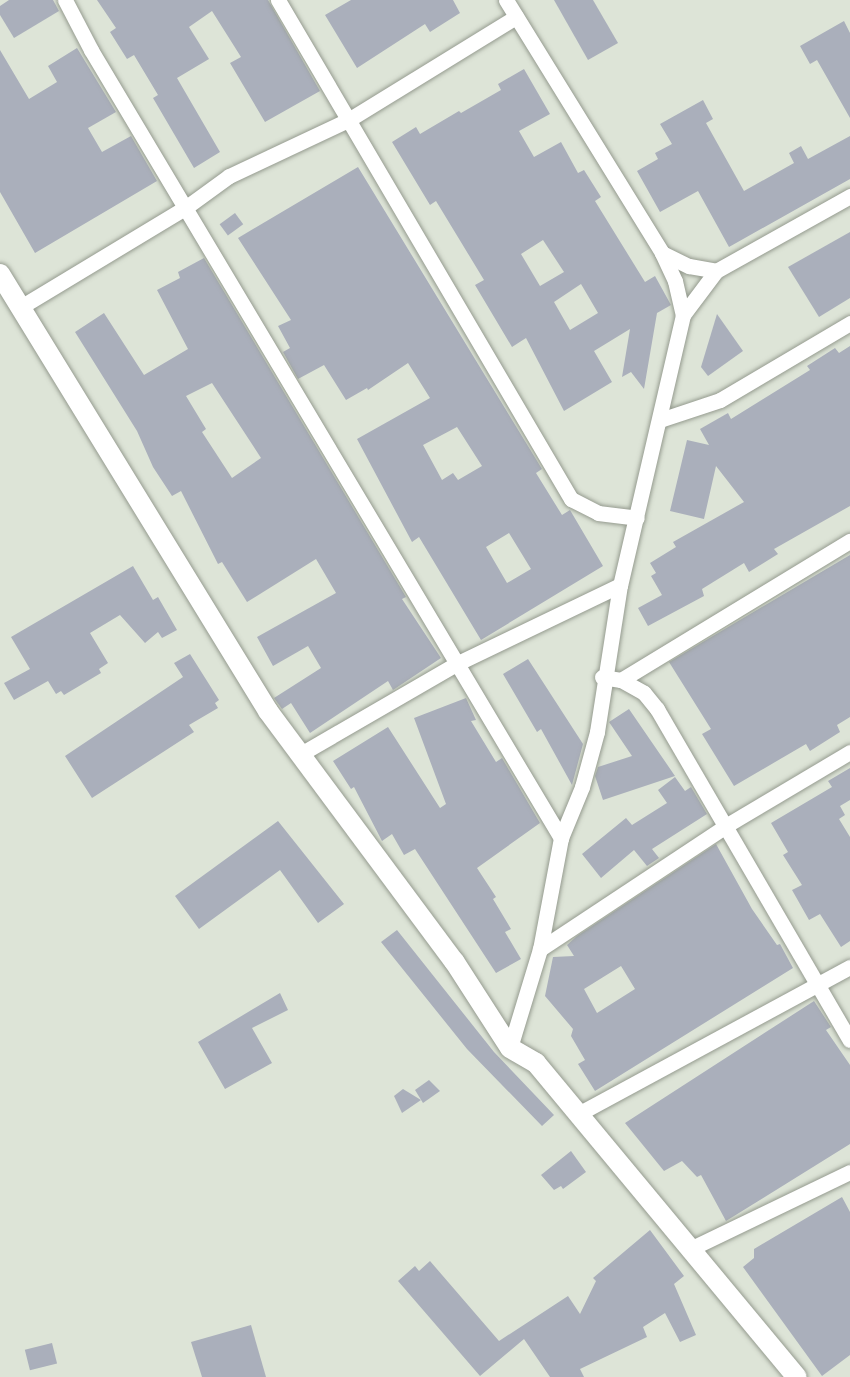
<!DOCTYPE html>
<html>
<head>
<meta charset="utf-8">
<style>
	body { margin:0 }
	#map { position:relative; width:850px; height:1377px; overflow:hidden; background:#dde4d7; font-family:Rubik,sans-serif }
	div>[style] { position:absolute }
	.building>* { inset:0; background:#aaafbb; transform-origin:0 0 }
	.roads { filter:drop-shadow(0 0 2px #959b8f) drop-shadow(0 0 2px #959b8f) }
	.minor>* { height:15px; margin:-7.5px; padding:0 7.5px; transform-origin:7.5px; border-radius:7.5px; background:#fff }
	.tertiary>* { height:20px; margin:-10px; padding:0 10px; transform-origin:10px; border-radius:10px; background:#fff }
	span { translate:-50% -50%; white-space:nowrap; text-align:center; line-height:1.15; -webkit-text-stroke:5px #ebf1e5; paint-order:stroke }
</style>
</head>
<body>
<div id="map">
	<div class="building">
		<div style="clip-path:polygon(9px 0,53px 0,59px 11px,14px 38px,0 15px,0 6px)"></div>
		<div style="clip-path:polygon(97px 0,268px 0,320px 91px,265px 122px,230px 63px,241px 57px,212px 11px,189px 27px,209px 59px,177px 78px,220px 152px,194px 168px,153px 98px,158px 95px,134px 55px,127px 59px,110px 32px,116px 28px)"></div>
		<div style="clip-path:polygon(351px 0,453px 0,460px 13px,430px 32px,425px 24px,357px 68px,325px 15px)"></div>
		<div style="clip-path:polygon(554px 0,593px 0,618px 43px,588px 60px)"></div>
		<div style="clip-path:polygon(844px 21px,850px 33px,850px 118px,817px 60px,810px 64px,800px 46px)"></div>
		<div style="clip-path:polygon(77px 48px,116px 112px,88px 128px,102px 152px,131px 136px,157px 181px,35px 253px,0 192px,0 50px,29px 99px,57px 82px,48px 66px)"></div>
		<div style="clip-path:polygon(evenodd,524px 69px,550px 114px,519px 131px,534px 157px,561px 142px,578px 173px,584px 170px,601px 197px,595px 201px,645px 282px,655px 276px,671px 305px,657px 313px,644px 389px,631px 372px,622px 377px,630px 329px,594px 351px,612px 382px,564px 411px,526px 338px,512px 347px,475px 285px,484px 280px,436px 201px,430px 205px,392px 142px,416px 127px,420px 134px,459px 111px,461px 113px,501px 90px,498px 84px,524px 69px,543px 240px,564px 272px,540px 286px,521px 254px,543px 240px,524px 69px,581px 284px,598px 313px,570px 330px,554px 302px,581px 284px)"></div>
		<div style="clip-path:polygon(703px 100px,713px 119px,706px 123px,744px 191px,794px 163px,789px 153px,801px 146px,808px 159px,850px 136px,850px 179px,729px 247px,698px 191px,660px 212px,637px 171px,658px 159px,655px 153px,672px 144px,660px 124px)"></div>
		<div style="clip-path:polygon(evenodd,358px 167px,542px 469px,536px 473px,562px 515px,570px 510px,603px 566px,481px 640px,419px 537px,412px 542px,357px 439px,430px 398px,408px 363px,368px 390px,367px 388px,346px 400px,324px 365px,298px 379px,283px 352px,290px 348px,278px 326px,291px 320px,238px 238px,358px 167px,457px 427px,482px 466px,458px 480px,453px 473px,442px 480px,423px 445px,457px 427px,358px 167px,509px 533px,531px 569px,507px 583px,486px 547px,509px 533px)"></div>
		<div style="left:235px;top:213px;width:14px;height:19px;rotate:54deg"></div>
		<div style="clip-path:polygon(850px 232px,850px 298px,819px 317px,788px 267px)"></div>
		<div style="clip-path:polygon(evenodd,204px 258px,406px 597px,402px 599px,441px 658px,393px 690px,388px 681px,310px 733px,291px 703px,282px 709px,274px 698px,321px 668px,308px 646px,273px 666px,257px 637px,336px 593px,316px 559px,247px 602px,222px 562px,218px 564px,181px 491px,172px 496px,153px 467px,137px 431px,75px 332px,104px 313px,144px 375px,188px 349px,157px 290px,180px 278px,178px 272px,204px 258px,212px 383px,261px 458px,232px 478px,202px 432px,206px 429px,186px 396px,212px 383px)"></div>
		<div style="clip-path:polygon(717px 314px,743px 351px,708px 376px,701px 367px)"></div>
		<div style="clip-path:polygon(850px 346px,850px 506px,774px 549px,778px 554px,749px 572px,744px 563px,702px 589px,704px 596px,648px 626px,638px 608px,662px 595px,651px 576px,656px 573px,650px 563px,676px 547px,673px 542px,744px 502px,716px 466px,704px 519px,670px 511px,687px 440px,709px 445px,700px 429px,728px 413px,731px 419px,810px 370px,807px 366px,835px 348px,839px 353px)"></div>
		<div style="clip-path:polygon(850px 555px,850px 717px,837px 725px,840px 732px,810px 751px,806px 744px,734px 786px,702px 734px,711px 729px,669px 662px)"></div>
		<div style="clip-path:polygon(133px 566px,153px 600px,158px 597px,177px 630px,162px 638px,158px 632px,145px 643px,120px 615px,90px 633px,108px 663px,99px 669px,101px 673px,64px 695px,61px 691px,56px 694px,48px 681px,14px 700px,4px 683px,30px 669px,11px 637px)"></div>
		<div style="clip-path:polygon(190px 654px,219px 700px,215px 703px,218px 708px,189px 725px,194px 732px,92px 798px,65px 756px,183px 677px,174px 663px)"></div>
		<div style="clip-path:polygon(528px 659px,583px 744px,572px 785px,541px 729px,537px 732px,503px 674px)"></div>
		<div style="clip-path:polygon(466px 698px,476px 720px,471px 721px,496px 762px,502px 758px,540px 823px,477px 868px,496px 897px,493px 899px,511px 929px,505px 932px,521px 959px,496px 973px,415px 849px,404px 855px,392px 834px,382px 841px,354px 787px,351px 789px,333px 761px,388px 727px,440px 808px,446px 804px,414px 718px)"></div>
		<div style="clip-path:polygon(629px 709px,675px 776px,603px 800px,595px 776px,598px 767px,632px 756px,609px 722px)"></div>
		<div style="clip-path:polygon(850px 768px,850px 800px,840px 806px,845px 815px,839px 819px,850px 837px,850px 941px,841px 947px,820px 914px,809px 920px,792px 890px,802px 885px,783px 855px,788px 852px,771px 823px,832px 787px,828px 781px)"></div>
		<div style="clip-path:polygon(675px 777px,685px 791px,691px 787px,707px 814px,652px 849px,659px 858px,647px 866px,634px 850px,601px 878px,582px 854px,626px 818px,632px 825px,667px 803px,658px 790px)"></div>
		<div style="clip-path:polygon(278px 821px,344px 904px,318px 923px,280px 870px,199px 929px,175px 896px)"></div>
		<div style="clip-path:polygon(evenodd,716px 844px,752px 909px,777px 945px,780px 944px,793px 968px,595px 1091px,578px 1064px,585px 1060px,571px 1036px,573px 1029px,545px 996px,553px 957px,574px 956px,567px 945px,577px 936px,716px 844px,621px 966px,635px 989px,597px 1013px,584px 989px,621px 966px)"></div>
		<div style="clip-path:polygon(397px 930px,494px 1052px,554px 1115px,542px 1126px,467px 1049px,381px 942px)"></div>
		<div style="clip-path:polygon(280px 993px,288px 1010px,252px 1028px,272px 1063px,225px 1089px,198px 1042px)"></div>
		<div style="clip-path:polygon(814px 1001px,831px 1027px,826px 1030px,850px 1065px,850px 1144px,726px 1221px,701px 1175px,697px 1177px,682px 1161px,664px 1171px,625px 1123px)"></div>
		<div style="clip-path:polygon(429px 1080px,440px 1091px,423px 1103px,415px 1090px)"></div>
		<div style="clip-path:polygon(403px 1089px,421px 1100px,402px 1113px,394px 1096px)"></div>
		<div style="clip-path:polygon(571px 1151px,586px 1172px,563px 1189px,561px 1186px,554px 1190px,541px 1175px)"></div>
		<div style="clip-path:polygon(842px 1197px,850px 1212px,850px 1355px,822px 1376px,743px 1267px,754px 1258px,754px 1249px)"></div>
		<div style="clip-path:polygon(650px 1230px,684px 1276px,674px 1284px,696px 1335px,680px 1342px,665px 1313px,643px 1327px,647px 1337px,580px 1369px,584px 1377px,550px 1377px,524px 1339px,480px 1376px,398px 1281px,415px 1266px,419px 1271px,430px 1261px,499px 1341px,568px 1296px,580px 1314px,596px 1281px,593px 1278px)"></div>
		<div style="clip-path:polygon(251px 1325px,266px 1377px,202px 1377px,191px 1342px)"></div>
		<div style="left:52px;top:1343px;width:21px;height:28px;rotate:76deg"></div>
	</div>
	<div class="roads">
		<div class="minor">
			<div style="left:65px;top:0;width:56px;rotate:62.5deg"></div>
			<div style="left:91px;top:50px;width:918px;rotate:59.19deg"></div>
			<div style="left:278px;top:0;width:579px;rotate:59.58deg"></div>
			<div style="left:571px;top:499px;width:30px;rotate:27deg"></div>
			<div style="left:598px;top:513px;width:39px;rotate:7deg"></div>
			<div style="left:506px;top:0;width:297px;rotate:58.3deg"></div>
			<div style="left:662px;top:253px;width:31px;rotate:65deg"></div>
			<div style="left:675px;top:281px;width:35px;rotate:77deg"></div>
			<div style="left:683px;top:315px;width:277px;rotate:103.1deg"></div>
			<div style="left:620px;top:585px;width:149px;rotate:98.9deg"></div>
			<div style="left:597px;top:732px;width:57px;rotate:105.3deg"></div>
			<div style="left:582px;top:787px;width:55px;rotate:112.4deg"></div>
			<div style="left:561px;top:838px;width:113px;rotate:100.7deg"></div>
			<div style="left:540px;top:949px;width:103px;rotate:106.9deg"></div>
			<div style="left:662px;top:253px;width:30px;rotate:26deg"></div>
			<div style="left:689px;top:266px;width:27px;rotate:10deg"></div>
			<div style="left:19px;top:308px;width:194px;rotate:-31.1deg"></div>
			<div style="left:185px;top:208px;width:54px;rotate:-36deg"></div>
			<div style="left:229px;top:176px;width:134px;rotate:-25.2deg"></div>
			<div style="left:350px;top:119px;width:195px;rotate:-31.6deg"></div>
			<div style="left:683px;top:315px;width:55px;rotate:-53.1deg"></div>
			<div style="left:716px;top:271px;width:154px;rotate:-29.2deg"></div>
			<div style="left:660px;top:420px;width:63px;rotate:-18.4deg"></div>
			<div style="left:720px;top:400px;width:151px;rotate:-30.6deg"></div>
			<div style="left:602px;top:677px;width:19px;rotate:9deg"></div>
			<div style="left:621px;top:680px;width:26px;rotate:29deg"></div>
			<div style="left:644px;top:693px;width:21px;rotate:51deg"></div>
			<div style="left:657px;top:709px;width:383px;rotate:59.8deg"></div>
			<div style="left:621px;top:680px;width:268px;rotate:-31.3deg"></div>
			<div style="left:299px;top:755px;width:184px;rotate:-30.1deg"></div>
			<div style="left:458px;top:663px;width:180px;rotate:-25.7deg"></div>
			<div style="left:540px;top:949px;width:224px;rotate:-33.5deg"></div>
			<div style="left:727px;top:825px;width:143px;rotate:-30.7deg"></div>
			<div style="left:578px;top:1114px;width:309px;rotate:-28.4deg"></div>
			<div style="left:692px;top:1248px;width:175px;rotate:-25.7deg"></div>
		</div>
		<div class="tertiary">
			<div style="left:0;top:274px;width:513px;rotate:58.48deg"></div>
			<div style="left:268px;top:711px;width:312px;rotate:53.4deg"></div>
			<div style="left:454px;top:961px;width:103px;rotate:57.2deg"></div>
			<div style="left:510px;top:1048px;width:30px;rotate:30deg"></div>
			<div style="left:536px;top:1063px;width:408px;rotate:50.3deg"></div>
		</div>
	</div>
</div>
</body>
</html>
